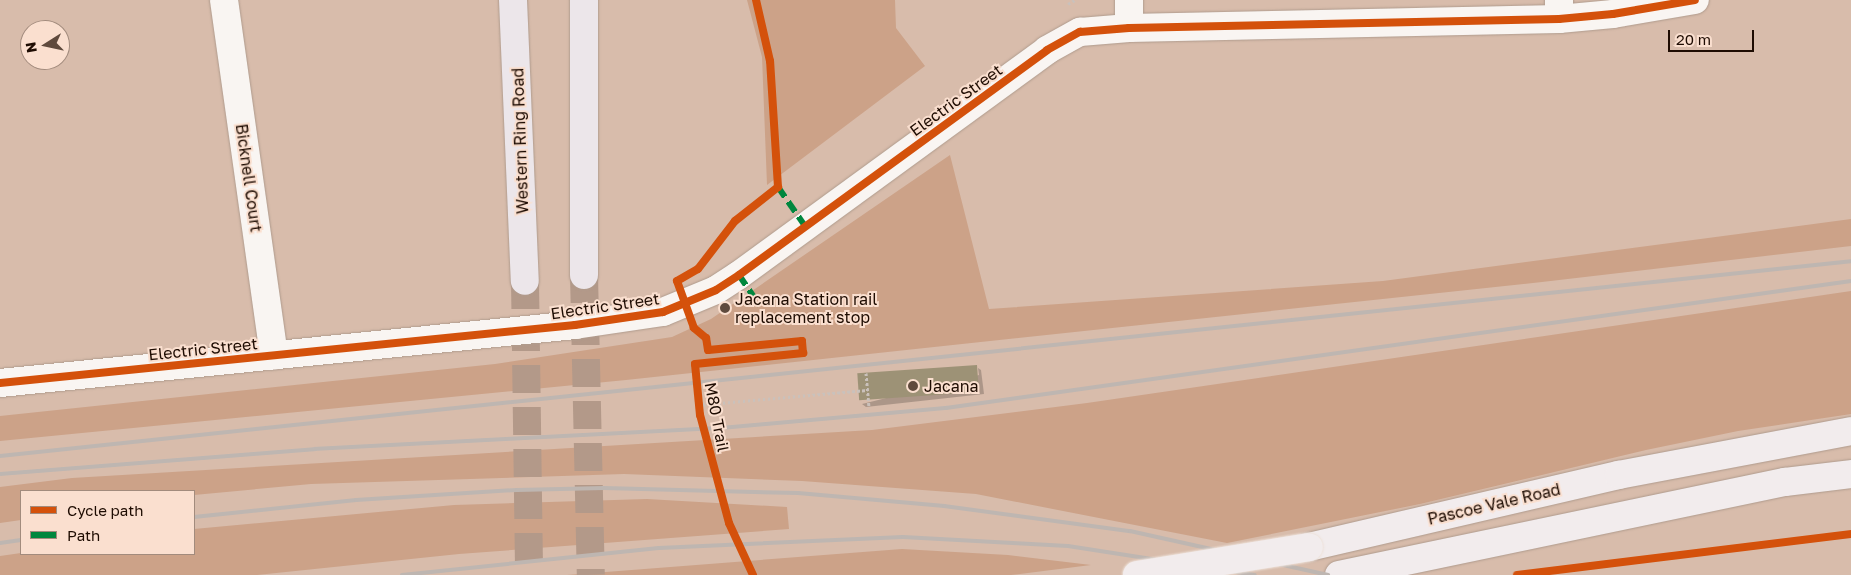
<!DOCTYPE html>
<html>
<head>
<meta charset="utf-8">
<style>
	body { margin:0 }
	#map { position:relative; width:1851px; height:575px; overflow:hidden; background:#d8bcab; font-family:"Golos Text",sans-serif }
	div>[style] { position:absolute }
	.green>* { inset:0; background:#cca288 }
	.shadow>* { inset:0; background:#0003 }
	.building>* { inset:0; background:#9d9276; transform-origin:0 0 }
	.motorway-tunnel>* { height:28px; margin-top:-14px; transform-origin:0; background:repeating-linear-gradient(90deg,#b39989 0 28px,transparent 0 42px) }
	.path>* { height:3px; margin-top:-1.5px; transform-origin:0; background:repeating-linear-gradient(90deg,#cac1bb 0 2.5px,transparent 0 5px) }
	.roads { filter:drop-shadow(0 0 1px #af9b8d) drop-shadow(0 0 1px #af9b8d) }
	.minor>* { height:28px; margin:-14px; padding:0 14px; transform-origin:14px; border-radius:14px; background:#f9f5f2 }
	.tertiary>* { height:28px; margin:-14px; padding:0 14px; transform-origin:14px; border-radius:14px; background:#f9f5f2 }
	.primary>* { height:28px; margin:-14px; padding:0 14px; transform-origin:14px; border-radius:14px; background:#f2eced }
	.motorway>* { height:28px; margin:-14px; padding:0 14px; transform-origin:14px; border-radius:14px; background:#ece6ea }
	.rail>* { height:4px; margin:-2px; padding:0 2px; transform-origin:2px; border-radius:2px; background:#beb6b1 }
	.bridges { filter:drop-shadow(0 0 1px #ede1d9) drop-shadow(0 0 1px #ede1d9) }
	.primary-bridge>* { height:28px; margin:-14px; padding:0 14px; transform-origin:14px; border-radius:14px; background:#f2eced }
	.quiet>* { height:6px; margin-top:-3px; transform-origin:0; background:repeating-linear-gradient(90deg,#00873e 0 12px,transparent 0 18px) }
	.cycleway>* { height:8px; margin:-4px; padding:0 4px; transform-origin:4px; border-radius:4px; background:#d4510b }
	.dots>* { width:14px; height:14px; translate:-50% -50%; box-sizing:border-box; border:2px solid #fadfcf; border-radius:50% }
	span { translate:-50% -50%; white-space:nowrap; text-align:center; line-height:1.15; -webkit-text-stroke:4px #fadfcf; paint-order:stroke }
	.street-label { font-size:16px; color:#1e0c02 }
	.poi-label { font-size:16px; color:#1e0c02 }
	.left { translate:0 -50%; text-align:left }
	.legend { position:absolute; left:20px; top:490px; width:175px; height:65px; box-sizing:border-box; background:#fadfcf; border:1px solid #a28b7d; margin:0; padding:6px 9px; list-style:none; font-size:15px; color:#1e0c02 }
	.legend li { display:flex; align-items:center; gap:10px; height:25px }
	.legend b { width:25px; border:1px solid #a28b7d }
	.north { position:absolute; left:20px; top:20px; width:50px; height:50px; box-sizing:border-box; background:#fadfcf; border:1px solid #a28b7d; border-radius:50%; rotate:260deg; font-size:14px; font-weight:700; line-height:20px; text-align:center; color:#1e0c02 }
	.north::after { content:''; display:block; margin:auto; width:18px; height:22px; background:#5f4a3d; clip-path:polygon(50% 0,100% 100%,50% 72%,0 100%) }
	.scale { position:absolute; left:1668px; top:30px; width:86px; height:22px; box-sizing:border-box; border:2px solid #1e0c02; border-top:0; padding-left:6px; font-size:15px; line-height:18px; white-space:nowrap; color:#1e0c02; -webkit-text-stroke:4px #fadfcf; paint-order:stroke }
</style>
</head>
<body>
<div id="map">
	<div class="green">
		<div style="clip-path:polygon(747px 0,895px 0,896px 28px,925px 66px,767px 185px,762px 57px)"></div>
		<div style="clip-path:polygon(950px 155px,989px 309px,1383px 281px,1851px 219px,1851px 246px,1542px 282px,626px 380px,0 441px,0 416px,495px 364px,672px 337px,711px 319px)"></div>
		<div style="clip-path:polygon(1851px 291px,1851px 414px,1738px 431px,1646px 450px,1420px 504px,1227px 543px,976px 494px,802px 481px,624px 474px,311px 484px,194px 495px,194px 491px,21px 491px,21px 520px,0 523px,0 487px,72px 478px,872px 430px,1087px 403px)"></div>
		<div style="clip-path:polygon(647px 499px,787px 507px,789px 529px,459px 554px,257px 575px,0 575px,0 556px,21px 553px,194px 554px,194px 529px,454px 505px)"></div>
		<div style="clip-path:polygon(902px 549px,1008px 555px,1091px 565px,1011px 575px,567px 575px)"></div>
	</div>
	<div class="shadow">
		<div style="clip-path:polygon(978px 368px,981px 370px,984px 394px,866px 407px,862px 404px,979px 375px)"></div>
	</div>
	<div class="building">
		<div style="left:977px;top:365px;width:27px;height:120px;rotate:86deg"></div>
	</div>
	<div class="motorway-tunnel">
		<div style="left:584px;top:275px;width:300px;rotate:88.7deg"></div>
		<div style="left:525px;top:281px;width:294px;rotate:89.2deg"></div>
	</div>
	<div class="path">
		<div style="left:1068px;top:4px;width:8px;rotate:-30deg"></div>
		<div style="left:866px;top:373px;width:35px;rotate:85deg"></div>
		<div style="left:698px;top:405px;width:170px;rotate:-5.1deg"></div>
	</div>
	<div class="roads">
		<div class="minor">
			<div style="left:224px;top:0;width:359px;rotate:82deg"></div>
			<div style="left:1559px;top:0;width:19px;rotate:90deg"></div>
		</div>
		<div class="tertiary">
			<div style="left:1129px;top:0;width:28px;rotate:90deg"></div>
			<div style="left:0;top:383px;width:578px;rotate:-5.76deg"></div>
			<div style="left:575px;top:325px;width:89px;rotate:-8.4deg"></div>
			<div style="left:663px;top:312px;width:57px;rotate:-22.5deg"></div>
			<div style="left:716px;top:290px;width:27px;rotate:-33deg"></div>
			<div style="left:739px;top:275px;width:381px;rotate:-36.1deg"></div>
			<div style="left:1047px;top:50px;width:38px;rotate:-29deg"></div>
			<div style="left:1080px;top:32px;width:49px;rotate:-4.7deg"></div>
			<div style="left:1129px;top:28px;width:430px;rotate:-1.2deg"></div>
			<div style="left:1559px;top:19px;width:54px;rotate:-5.3deg"></div>
			<div style="left:1613px;top:14px;width:83px;rotate:-9.7deg"></div>
		</div>
		<div class="primary">
			<div style="left:1309px;top:547px;width:318px;rotate:-13.1deg"></div>
			<div style="left:1619px;top:475px;width:236px;rotate:-10.7deg"></div>
			<div style="left:1339px;top:575px;width:456px;rotate:-11.8deg"></div>
			<div style="left:1785px;top:482px;width:66px;rotate:-6.9deg"></div>
		</div>
		<div class="motorway">
			<div style="left:513px;top:0;width:281px;rotate:87.6deg"></div>
			<div style="left:584px;top:0;width:275px;rotate:90deg"></div>
		</div>
	</div>
	<div class="rail">
		<div style="left:0;top:456px;width:1861px;rotate:-6.01deg"></div>
		<div style="left:0;top:474px;width:316px;rotate:-4.5deg"></div>
		<div style="left:315px;top:449px;width:406px;rotate:-3deg"></div>
		<div style="left:720px;top:428px;width:227px;rotate:-5.1deg"></div>
		<div style="left:946px;top:408px;width:914px;rotate:-7.99deg"></div>
		<div style="left:194px;top:517px;width:163px;rotate:-6deg"></div>
		<div style="left:356px;top:500px;width:161px;rotate:-3.6deg"></div>
		<div style="left:517px;top:490px;width:87px;rotate:-1.3deg"></div>
		<div style="left:604px;top:488px;width:194px;rotate:1.5deg"></div>
		<div style="left:798px;top:493px;width:147px;rotate:5.1deg"></div>
		<div style="left:944px;top:506px;width:188px;rotate:7.7deg"></div>
		<div style="left:1130px;top:531px;width:203px;rotate:12.5deg"></div>
		<div style="left:0;top:543px;width:21px;rotate:-8deg"></div>
		<div style="left:402px;top:575px;width:258px;rotate:-6deg"></div>
		<div style="left:659px;top:548px;width:244px;rotate:-2.6deg"></div>
		<div style="left:903px;top:537px;width:165px;rotate:3.1deg"></div>
		<div style="left:1068px;top:546px;width:189px;rotate:8.8deg"></div>
	</div>
	<div class="bridges">
		<div class="primary-bridge">
			<div style="left:1137px;top:575px;width:174px;rotate:-9.2deg"></div>
		</div>
	</div>
	<div class="quiet">
		<div style="left:778px;top:187px;width:47px;rotate:55.3deg"></div>
		<div style="left:739px;top:275px;width:37px;rotate:56deg"></div>
	</div>
	<div class="cycleway">
		<div style="left:0;top:383px;width:578px;rotate:-5.76deg"></div>
		<div style="left:575px;top:325px;width:89px;rotate:-8.4deg"></div>
		<div style="left:663px;top:312px;width:57px;rotate:-22.5deg"></div>
		<div style="left:716px;top:290px;width:27px;rotate:-33deg"></div>
		<div style="left:739px;top:275px;width:381px;rotate:-36.1deg"></div>
		<div style="left:1047px;top:50px;width:38px;rotate:-29deg"></div>
		<div style="left:1080px;top:32px;width:49px;rotate:-4.7deg"></div>
		<div style="left:1129px;top:28px;width:430px;rotate:-1.2deg"></div>
		<div style="left:1559px;top:19px;width:54px;rotate:-5.3deg"></div>
		<div style="left:1613px;top:14px;width:83px;rotate:-9.7deg"></div>
		<div style="left:753px;top:575px;width:57px;rotate:-114.8deg"></div>
		<div style="left:729px;top:523px;width:112px;rotate:-105deg"></div>
		<div style="left:700px;top:415px;width:51px;rotate:-95.6deg"></div>
		<div style="left:695px;top:364px;width:109px;rotate:-5.8deg"></div>
		<div style="left:803px;top:353px;width:12px;rotate:-95deg"></div>
		<div style="left:802px;top:341px;width:94px;rotate:174.5deg"></div>
		<div style="left:708px;top:350px;width:12px;rotate:-99deg"></div>
		<div style="left:706px;top:338px;width:16px;rotate:-140deg"></div>
		<div style="left:694px;top:328px;width:50px;rotate:-109.9deg"></div>
		<div style="left:677px;top:281px;width:24px;rotate:-30deg"></div>
		<div style="left:698px;top:269px;width:61px;rotate:-52.4deg"></div>
		<div style="left:735px;top:221px;width:55px;rotate:-38.3deg"></div>
		<div style="left:778px;top:187px;width:126px;rotate:-93.6deg"></div>
		<div style="left:770px;top:61px;width:63px;rotate:-102.9deg"></div>
		<div style="left:1517px;top:575px;width:337px;rotate:-7deg"></div>
	</div>
	<div class="dots">
		<div style="left:725px;top:308px;background:#5f4a3d"></div>
		<div style="left:913px;top:386px;background:#5f4a3d"></div>
	</div>
	<div class="street-label">
		<span style="left:956px;top:100px;rotate:-36deg">Electric Street</span>
		<span style="left:520px;top:141px;rotate:-92deg">Western Ring Road</span>
		<span style="left:249px;top:178px;rotate:82deg">Bicknell Court</span>
		<span style="left:605px;top:306px;rotate:-8deg">Electric Street</span>
		<span style="left:203px;top:349px;rotate:-6deg">Electric Street</span>
		<span style="left:717px;top:417px;rotate:79deg">M80 Trail</span>
		<span style="left:1494px;top:504px;rotate:-13deg">Pascoe Vale Road</span>
	</div>
	<div class="poi-label">
		<span class="left" style="left:735px;top:308px">Jacana Station rail<br>replacement stop</span>
		<span class="left" style="left:924px;top:386px">Jacana</span>
	</div>
	<ul class="legend">
	<li><b style="height:6px;background:#d4510b"></b>Cycle path</li>
	<li><b style="height:6px;background:#00873e"></b>Path</li>
	</ul>
	<div class="north">N</div>
	<div class="scale">20 m</div>
</div>
</body>
</html>
